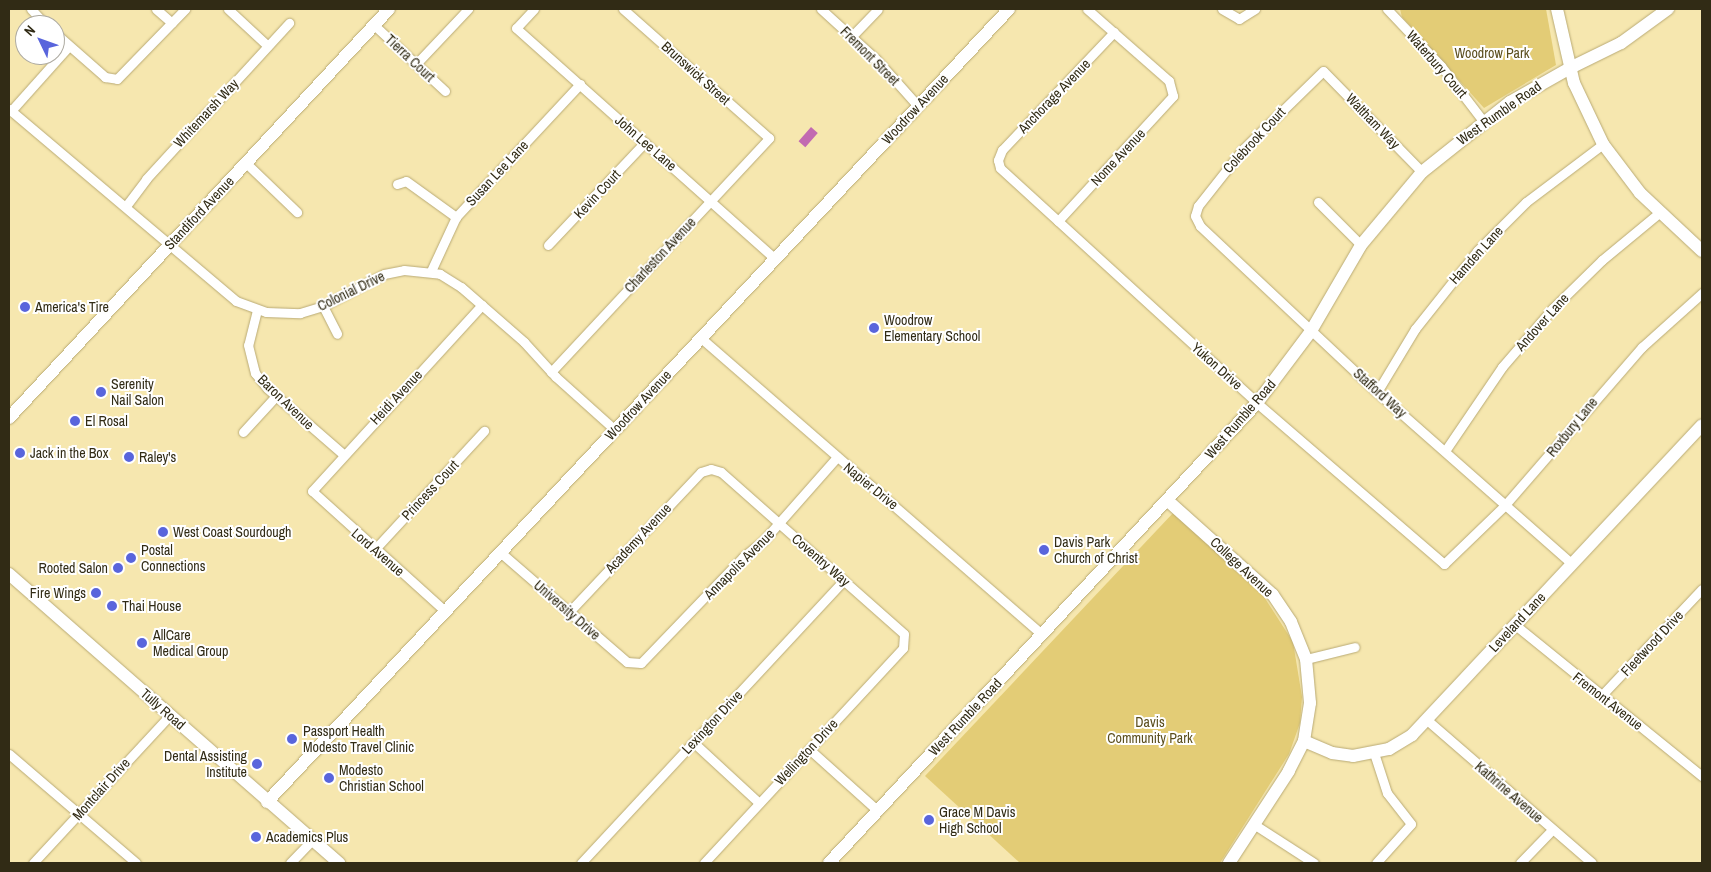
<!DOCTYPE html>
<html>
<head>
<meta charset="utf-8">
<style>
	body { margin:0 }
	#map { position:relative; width:1711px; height:872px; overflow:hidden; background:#f6e7af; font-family:"Archivo Narrow",sans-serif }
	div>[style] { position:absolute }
	.green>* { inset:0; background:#e3cc76 }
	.water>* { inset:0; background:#c26ab1; transform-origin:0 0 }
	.roads { filter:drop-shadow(0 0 1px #b9aa75) drop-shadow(0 0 1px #b9aa75) }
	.street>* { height:9px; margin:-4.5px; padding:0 4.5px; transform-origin:4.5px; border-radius:4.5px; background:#fff }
	.secondary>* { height:12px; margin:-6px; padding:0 6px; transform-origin:6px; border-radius:6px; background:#fff }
	.dots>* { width:14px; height:14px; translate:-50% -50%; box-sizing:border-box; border:2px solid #fff; border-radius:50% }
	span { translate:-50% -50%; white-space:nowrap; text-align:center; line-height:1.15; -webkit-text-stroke:4px #fff; paint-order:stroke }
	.park-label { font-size:14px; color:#5b4e1d }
	.street-label { font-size:14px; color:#312b15 }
	.poi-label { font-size:14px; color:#312b15 }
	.left { translate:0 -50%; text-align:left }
	.right { translate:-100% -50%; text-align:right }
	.frame { position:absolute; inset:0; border:10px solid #312b15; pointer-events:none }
	.north { position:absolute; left:15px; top:15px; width:50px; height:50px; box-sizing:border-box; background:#fff; border:1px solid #adaaa1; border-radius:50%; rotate:312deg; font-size:14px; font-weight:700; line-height:20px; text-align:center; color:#312b15 }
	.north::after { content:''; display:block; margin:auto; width:18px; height:22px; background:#5965dc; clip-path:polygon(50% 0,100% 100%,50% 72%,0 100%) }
</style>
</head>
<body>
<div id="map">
	<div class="green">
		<div style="clip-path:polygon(1400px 9px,1546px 9px,1556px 65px,1484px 108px,1402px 17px)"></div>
		<div style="clip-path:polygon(1174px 512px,1261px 592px,1293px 642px,1302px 697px,1300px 723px,1289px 754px,1220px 863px,1020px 863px,925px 776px)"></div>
	</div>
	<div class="water">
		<div style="left:811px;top:127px;width:9px;height:19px;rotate:41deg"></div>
	</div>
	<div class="roads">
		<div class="street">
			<div style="left:31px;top:9px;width:22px;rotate:47deg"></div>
			<div style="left:156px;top:9px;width:21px;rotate:41deg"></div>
			<div style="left:228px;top:9px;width:54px;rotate:42.8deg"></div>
			<div style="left:534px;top:9px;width:26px;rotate:133deg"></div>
			<div style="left:516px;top:28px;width:347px;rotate:41.7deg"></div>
			<div style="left:821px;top:9px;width:74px;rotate:42.3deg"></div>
			<div style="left:876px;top:59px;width:63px;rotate:48.2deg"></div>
			<div style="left:1222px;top:9px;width:20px;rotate:30deg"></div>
			<div style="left:1239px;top:19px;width:19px;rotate:-32deg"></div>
			<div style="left:1387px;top:9px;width:79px;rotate:46.5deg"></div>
			<div style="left:1441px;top:66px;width:69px;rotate:52.6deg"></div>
			<div style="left:374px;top:25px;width:97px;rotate:42.9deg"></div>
			<div style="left:1114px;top:32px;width:163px;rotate:133.5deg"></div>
			<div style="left:1002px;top:150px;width:11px;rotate:112deg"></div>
			<div style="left:998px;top:160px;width:8px;rotate:76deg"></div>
			<div style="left:1000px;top:168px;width:348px;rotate:42.4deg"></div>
			<div style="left:1257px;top:403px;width:247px;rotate:40.7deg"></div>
			<div style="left:1444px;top:564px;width:85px;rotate:-44deg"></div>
			<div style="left:1505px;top:505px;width:209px;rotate:-49.1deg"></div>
			<div style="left:1642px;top:347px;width:81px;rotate:-42deg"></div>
			<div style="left:55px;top:33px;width:67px;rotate:41.3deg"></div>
			<div style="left:105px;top:77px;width:12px;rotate:9deg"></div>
			<div style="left:117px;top:79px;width:98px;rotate:-45.8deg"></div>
			<div style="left:852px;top:36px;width:37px;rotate:-46deg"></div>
			<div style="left:416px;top:64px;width:76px;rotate:-46.6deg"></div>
			<div style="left:9px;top:109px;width:297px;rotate:40.2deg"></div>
			<div style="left:236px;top:301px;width:32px;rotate:20deg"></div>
			<div style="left:266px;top:312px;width:34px;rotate:2deg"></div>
			<div style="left:300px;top:313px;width:24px;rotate:-17deg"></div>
			<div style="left:323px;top:306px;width:69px;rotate:-27.7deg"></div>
			<div style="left:384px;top:274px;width:20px;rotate:-11deg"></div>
			<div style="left:404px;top:270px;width:36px;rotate:6deg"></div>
			<div style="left:440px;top:274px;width:25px;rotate:32deg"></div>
			<div style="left:461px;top:287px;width:84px;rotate:41.1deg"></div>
			<div style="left:524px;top:342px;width:47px;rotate:47.6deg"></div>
			<div style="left:556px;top:377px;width:79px;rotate:41.9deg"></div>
			<div style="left:11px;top:111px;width:87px;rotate:-48.3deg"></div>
			<div style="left:246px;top:163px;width:71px;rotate:43.9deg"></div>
			<div style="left:1422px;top:172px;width:141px;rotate:-134.4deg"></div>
			<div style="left:1323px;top:71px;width:112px;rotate:135.7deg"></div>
			<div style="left:1243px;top:149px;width:73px;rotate:128.3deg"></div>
			<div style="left:1198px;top:206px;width:10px;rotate:107deg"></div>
			<div style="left:1195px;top:216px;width:11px;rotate:63deg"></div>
			<div style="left:1200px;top:226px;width:243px;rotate:43.2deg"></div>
			<div style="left:1377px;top:392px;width:260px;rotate:41.4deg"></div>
			<div style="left:397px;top:184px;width:9px;rotate:-18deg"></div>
			<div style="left:406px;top:181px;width:62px;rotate:35.8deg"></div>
			<div style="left:1318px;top:202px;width:61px;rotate:45deg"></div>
			<div style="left:126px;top:206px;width:34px;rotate:-53deg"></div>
			<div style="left:146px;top:179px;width:212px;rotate:-47.5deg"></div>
			<div style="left:1058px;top:221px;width:170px;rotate:-47.4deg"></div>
			<div style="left:1173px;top:96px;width:16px;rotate:-105deg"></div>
			<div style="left:1169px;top:81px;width:109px;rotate:-138.7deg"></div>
			<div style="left:548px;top:245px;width:141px;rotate:-46.7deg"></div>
			<div style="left:431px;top:271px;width:60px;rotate:-65.2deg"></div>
			<div style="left:456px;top:217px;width:182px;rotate:-47deg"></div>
			<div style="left:323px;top:306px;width:31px;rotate:63deg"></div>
			<div style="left:257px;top:310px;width:36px;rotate:104deg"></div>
			<div style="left:248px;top:345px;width:29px;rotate:76deg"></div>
			<div style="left:255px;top:373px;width:19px;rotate:51deg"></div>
			<div style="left:267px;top:388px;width:101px;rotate:41deg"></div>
			<div style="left:701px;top:338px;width:452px;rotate:41deg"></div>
			<div style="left:551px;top:372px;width:320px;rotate:-47deg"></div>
			<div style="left:769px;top:138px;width:195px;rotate:-138.5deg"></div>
			<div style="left:1377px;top:392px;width:74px;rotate:-58.9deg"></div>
			<div style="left:1415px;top:329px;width:100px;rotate:-51.5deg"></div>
			<div style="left:1477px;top:251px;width:69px;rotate:-45deg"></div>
			<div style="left:1526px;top:202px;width:96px;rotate:-37deg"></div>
			<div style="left:243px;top:432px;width:49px;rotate:-47.5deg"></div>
			<div style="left:1445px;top:451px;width:102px;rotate:-55.8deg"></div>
			<div style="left:1502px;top:367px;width:77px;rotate:-49.2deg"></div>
			<div style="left:1552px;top:309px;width:70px;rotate:-44.4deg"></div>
			<div style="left:1602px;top:260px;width:75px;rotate:-39.6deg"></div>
			<div style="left:375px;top:549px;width:161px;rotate:-47.3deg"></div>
			<div style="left:500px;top:552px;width:168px;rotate:40.9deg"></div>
			<div style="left:627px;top:662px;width:14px;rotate:4deg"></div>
			<div style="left:641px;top:663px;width:147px;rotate:-46.1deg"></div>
			<div style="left:743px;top:557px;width:26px;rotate:-39deg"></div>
			<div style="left:763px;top:541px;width:112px;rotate:-48.6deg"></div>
			<div style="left:445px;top:611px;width:179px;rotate:-137.9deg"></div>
			<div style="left:312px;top:491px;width:252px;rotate:-47.6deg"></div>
			<div style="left:569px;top:612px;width:192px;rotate:-46.7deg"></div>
			<div style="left:701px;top:472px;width:10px;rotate:-17deg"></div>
			<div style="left:711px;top:469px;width:10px;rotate:17deg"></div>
			<div style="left:721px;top:472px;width:244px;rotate:41.5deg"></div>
			<div style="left:904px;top:634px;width:14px;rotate:94deg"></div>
			<div style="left:903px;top:648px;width:293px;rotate:132.8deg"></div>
			<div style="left:1514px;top:624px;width:242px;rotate:39deg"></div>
			<div style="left:1306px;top:659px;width:50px;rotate:-13.8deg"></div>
			<div style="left:1601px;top:696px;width:147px;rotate:-46.7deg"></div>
			<div style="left:1427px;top:720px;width:218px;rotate:40.9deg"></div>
			<div style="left:693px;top:742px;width:90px;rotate:42.7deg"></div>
			<div style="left:809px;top:749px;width:93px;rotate:41.9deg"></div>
			<div style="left:1374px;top:753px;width:42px;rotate:72deg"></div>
			<div style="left:1387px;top:793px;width:39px;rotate:52deg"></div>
			<div style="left:1411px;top:824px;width:52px;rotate:131.9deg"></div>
			<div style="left:9px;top:754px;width:167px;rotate:40.6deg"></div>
			<div style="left:1255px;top:825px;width:70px;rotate:32.8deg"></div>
			<div style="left:33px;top:863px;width:202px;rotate:-47.2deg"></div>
			<div style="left:290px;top:863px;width:32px;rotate:-46deg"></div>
			<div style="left:581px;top:863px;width:386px;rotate:-47.1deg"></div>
			<div style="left:1520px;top:863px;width:46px;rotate:-45.9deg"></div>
		</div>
		<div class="secondary">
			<div style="left:1557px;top:9px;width:76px;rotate:77.1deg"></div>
			<div style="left:1574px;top:83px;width:68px;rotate:64.6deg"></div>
			<div style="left:1603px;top:144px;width:61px;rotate:52.9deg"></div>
			<div style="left:1640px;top:193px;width:85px;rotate:43.1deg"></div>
			<div style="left:9px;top:418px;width:558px;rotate:-47.1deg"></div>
			<div style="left:1167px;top:500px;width:142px;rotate:41.9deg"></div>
			<div style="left:1273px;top:595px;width:32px;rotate:56deg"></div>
			<div style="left:1291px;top:622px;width:40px;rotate:68deg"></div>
			<div style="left:1306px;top:659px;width:44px;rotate:84.8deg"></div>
			<div style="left:1310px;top:703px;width:38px;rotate:99deg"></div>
			<div style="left:1304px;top:741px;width:34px;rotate:117deg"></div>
			<div style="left:1289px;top:771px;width:110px;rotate:123.1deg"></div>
			<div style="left:9px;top:574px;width:439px;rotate:41.2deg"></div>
			<div style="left:1304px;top:741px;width:30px;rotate:23deg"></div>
			<div style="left:1332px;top:753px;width:21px;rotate:8deg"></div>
			<div style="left:1353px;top:756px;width:37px;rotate:-11deg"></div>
			<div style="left:1389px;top:749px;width:27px;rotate:-31deg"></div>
			<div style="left:1412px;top:735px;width:424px;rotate:-46.9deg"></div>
			<div style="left:267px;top:802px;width:1086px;rotate:-46.9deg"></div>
			<div style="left:829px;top:863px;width:628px;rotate:-47.06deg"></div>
			<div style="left:1257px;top:403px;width:90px;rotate:-53.1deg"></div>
			<div style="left:1311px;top:331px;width:99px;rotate:-59.8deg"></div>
			<div style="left:1361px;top:245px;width:95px;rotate:-50.1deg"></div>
			<div style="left:1422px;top:172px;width:112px;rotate:-38.5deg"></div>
			<div style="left:1510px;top:102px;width:69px;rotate:-29.5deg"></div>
			<div style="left:1570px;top:68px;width:57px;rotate:-26.1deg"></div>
			<div style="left:1621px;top:43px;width:58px;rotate:-35.9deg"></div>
		</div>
	</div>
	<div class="dots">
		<div style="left:25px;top:307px;background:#5965dc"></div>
		<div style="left:874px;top:328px;background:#5965dc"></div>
		<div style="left:101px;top:392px;background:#5965dc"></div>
		<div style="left:75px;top:421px;background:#5965dc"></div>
		<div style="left:20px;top:453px;background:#5965dc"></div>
		<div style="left:129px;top:457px;background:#5965dc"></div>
		<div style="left:163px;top:532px;background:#5965dc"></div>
		<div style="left:1044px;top:550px;background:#5965dc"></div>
		<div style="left:131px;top:558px;background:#5965dc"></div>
		<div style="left:118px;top:568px;background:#5965dc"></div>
		<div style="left:96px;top:593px;background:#5965dc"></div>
		<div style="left:112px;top:606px;background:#5965dc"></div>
		<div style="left:142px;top:643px;background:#5965dc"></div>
		<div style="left:292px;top:739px;background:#5965dc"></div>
		<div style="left:257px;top:764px;background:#5965dc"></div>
		<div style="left:329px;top:778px;background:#5965dc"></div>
		<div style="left:929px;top:820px;background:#5965dc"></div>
		<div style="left:256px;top:837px;background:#5965dc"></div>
	</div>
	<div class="park-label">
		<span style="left:1492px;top:53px">Woodrow Park</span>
		<span style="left:1150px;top:730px">Davis<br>Community Park</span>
	</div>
	<div class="street-label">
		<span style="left:870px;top:56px;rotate:45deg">Fremont Street</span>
		<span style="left:410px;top:58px;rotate:43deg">Tierra Court</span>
		<span style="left:1437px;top:64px;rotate:49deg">Waterbury Court</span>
		<span style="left:696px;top:73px;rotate:42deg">Brunswick Street</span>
		<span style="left:1054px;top:96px;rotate:-46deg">Anchorage Avenue</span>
		<span style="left:915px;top:109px;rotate:-47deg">Woodrow Avenue</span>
		<span style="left:206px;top:113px;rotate:-47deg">Whitemarsh Way</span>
		<span style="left:1499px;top:113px;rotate:-35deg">West Rumble Road</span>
		<span style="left:1373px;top:121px;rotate:46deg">Waltham Way</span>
		<span style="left:1254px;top:140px;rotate:-47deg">Colebrook Court</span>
		<span style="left:646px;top:143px;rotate:41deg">John Lee Lane</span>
		<span style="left:1118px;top:157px;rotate:-47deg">Nome Avenue</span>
		<span style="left:497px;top:173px;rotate:-47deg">Susan Lee Lane</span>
		<span style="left:597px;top:194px;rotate:-47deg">Kevin Court</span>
		<span style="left:199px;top:213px;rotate:-47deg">Standiford Avenue</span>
		<span style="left:660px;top:255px;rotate:-47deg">Charleston Avenue</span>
		<span style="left:1476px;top:255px;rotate:-48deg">Hamden Lane</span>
		<span style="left:351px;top:291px;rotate:-26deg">Colonial Drive</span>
		<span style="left:1542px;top:322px;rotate:-48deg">Andover Lane</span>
		<span style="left:1217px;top:366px;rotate:42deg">Yukon Drive</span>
		<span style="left:1380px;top:393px;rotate:42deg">Stafford Way</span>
		<span style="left:396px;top:397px;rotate:-47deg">Heidi Avenue</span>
		<span style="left:286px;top:402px;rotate:44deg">Baron Avenue</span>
		<span style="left:638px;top:405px;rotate:-47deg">Woodrow Avenue</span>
		<span style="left:1240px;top:419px;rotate:-49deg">West Rumble Road</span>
		<span style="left:1572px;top:427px;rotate:-51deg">Roxbury Lane</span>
		<span style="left:871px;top:486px;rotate:39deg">Napier Drive</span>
		<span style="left:430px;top:490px;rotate:-47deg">Princess Court</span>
		<span style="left:638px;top:538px;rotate:-47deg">Academy Avenue</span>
		<span style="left:378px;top:552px;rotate:41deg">Lord Avenue</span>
		<span style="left:821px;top:560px;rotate:41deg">Coventry Way</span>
		<span style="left:739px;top:564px;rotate:-45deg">Annapolis Avenue</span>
		<span style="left:1242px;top:567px;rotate:43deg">College Avenue</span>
		<span style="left:567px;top:610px;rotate:41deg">University Drive</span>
		<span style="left:1517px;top:622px;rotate:-47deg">Leveland Lane</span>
		<span style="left:1652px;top:643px;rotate:-47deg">Fleetwood Drive</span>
		<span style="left:1608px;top:701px;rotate:38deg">Fremont Avenue</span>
		<span style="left:163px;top:709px;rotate:41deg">Tully Road</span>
		<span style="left:965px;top:717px;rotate:-47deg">West Rumble Road</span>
		<span style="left:712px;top:722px;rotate:-47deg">Lexington Drive</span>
		<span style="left:806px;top:752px;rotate:-47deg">Wellington Drive</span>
		<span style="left:101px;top:789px;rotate:-48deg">Montclair Drive</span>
		<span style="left:1509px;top:792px;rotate:41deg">Kathrine Avenue</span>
	</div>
	<div class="poi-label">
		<span class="left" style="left:35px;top:307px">America's Tire</span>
		<span class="left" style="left:884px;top:328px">Woodrow<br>Elementary School</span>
		<span class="left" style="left:111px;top:392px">Serenity<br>Nail Salon</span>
		<span class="left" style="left:85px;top:421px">El Rosal</span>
		<span class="left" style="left:30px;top:453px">Jack in the Box</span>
		<span class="left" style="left:139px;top:457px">Raley's</span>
		<span class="left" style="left:173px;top:532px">West Coast Sourdough</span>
		<span class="left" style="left:1054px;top:550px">Davis Park<br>Church of Christ</span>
		<span class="left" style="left:141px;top:558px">Postal<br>Connections</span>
		<span class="right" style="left:108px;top:568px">Rooted Salon</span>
		<span class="right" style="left:86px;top:593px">Fire Wings</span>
		<span class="left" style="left:122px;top:606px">Thai House</span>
		<span class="left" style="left:153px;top:643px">AllCare<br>Medical Group</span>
		<span class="left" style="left:303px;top:739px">Passport Health<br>Modesto Travel Clinic</span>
		<span class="right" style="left:247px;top:764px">Dental Assisting<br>Institute</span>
		<span class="left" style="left:339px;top:778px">Modesto<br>Christian School</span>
		<span class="left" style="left:939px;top:820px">Grace M Davis<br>High School</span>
		<span class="left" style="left:266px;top:837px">Academics Plus</span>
	</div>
	<div class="frame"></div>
	<div class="north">N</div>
</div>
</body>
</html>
